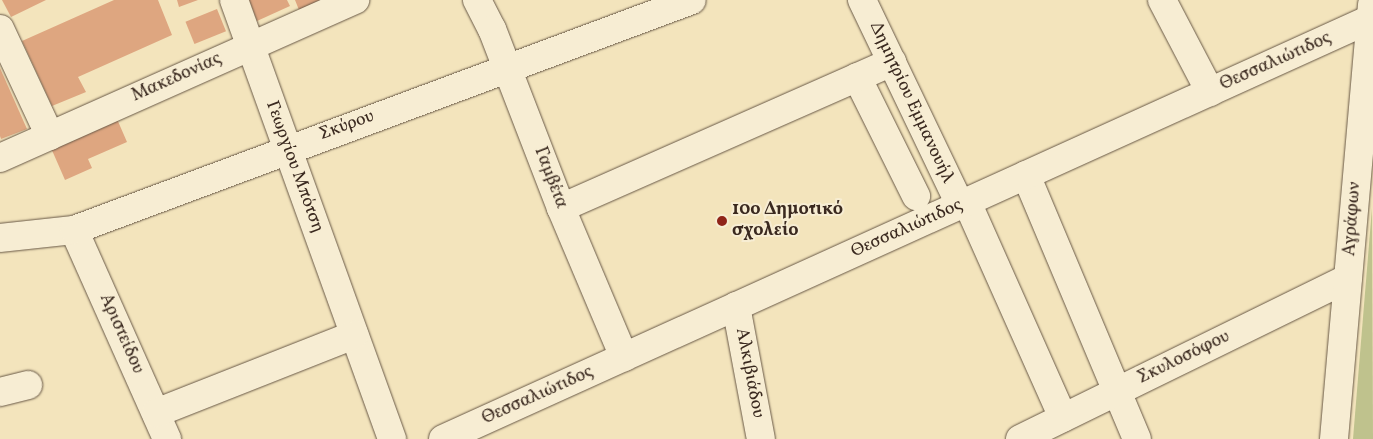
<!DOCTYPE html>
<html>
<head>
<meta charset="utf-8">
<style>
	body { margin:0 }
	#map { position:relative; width:1373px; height:439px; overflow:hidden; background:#f3e4bc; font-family:Vollkorn,serif }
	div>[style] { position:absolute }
	.green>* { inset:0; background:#bfc28d }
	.building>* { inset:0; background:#dea680; transform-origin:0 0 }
	.roads { filter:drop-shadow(0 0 1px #685846) drop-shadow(0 0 1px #685846) }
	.minor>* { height:28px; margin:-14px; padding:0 14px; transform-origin:14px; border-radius:14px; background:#f7edd3 }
	.dots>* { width:14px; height:14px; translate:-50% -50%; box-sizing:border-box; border:2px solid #f7edd3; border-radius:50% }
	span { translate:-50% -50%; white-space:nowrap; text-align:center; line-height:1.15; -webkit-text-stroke:4px #f7edd3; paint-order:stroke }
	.street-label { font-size:18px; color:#3a291f }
	.poi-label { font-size:18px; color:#3a291f; font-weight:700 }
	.left { translate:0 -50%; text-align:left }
</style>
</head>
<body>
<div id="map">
	<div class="green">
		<div style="clip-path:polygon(1372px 208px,1373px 439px,1353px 439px)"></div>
	</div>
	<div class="building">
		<div style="clip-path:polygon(2px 0,46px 0,11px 17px)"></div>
		<div style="clip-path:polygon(114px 0,158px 0,172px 35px,78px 77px,86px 92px,52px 106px,22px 41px)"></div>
		<div style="clip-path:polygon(177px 0,198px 0,179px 7px)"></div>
		<div style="clip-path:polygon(249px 0,287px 0,290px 6px,257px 21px)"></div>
		<div style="clip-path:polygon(295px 0,324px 0,299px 10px)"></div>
		<div style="left:217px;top:9px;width:24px;height:34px;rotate:68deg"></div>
		<div style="clip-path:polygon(0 68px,27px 129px,1px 139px,0 136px)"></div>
		<div style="clip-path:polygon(117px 119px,127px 142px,88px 159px,92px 168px,65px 180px,51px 148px)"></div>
	</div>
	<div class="roads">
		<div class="minor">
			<div style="left:234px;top:0;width:467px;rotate:70.2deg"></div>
			<div style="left:477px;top:0;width:33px;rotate:63deg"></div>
			<div style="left:492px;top:29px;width:192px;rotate:68.9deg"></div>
			<div style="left:561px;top:208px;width:162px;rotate:67.1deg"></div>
			<div style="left:862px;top:0;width:227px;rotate:64.4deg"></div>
			<div style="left:1162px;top:0;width:104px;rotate:62.4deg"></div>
			<div style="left:0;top:29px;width:118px;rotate:65deg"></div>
			<div style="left:857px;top:77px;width:133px;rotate:63.6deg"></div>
			<div style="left:0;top:158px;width:389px;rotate:-24deg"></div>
			<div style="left:1026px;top:175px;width:286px;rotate:67.2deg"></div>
			<div style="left:967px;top:202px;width:236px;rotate:66deg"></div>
			<div style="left:561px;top:208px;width:362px;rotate:-23.8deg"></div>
			<div style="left:74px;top:230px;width:229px;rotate:66deg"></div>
			<div style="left:0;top:238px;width:74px;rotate:-6.2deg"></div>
			<div style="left:74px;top:230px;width:659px;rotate:-20.41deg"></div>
			<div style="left:736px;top:306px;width:135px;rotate:79.4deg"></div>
			<div style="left:0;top:392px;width:29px;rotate:-14deg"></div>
			<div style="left:156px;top:413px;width:213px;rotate:-21.5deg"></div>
			<div style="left:443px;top:439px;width:1021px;rotate:-24.36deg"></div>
			<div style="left:1020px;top:439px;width:365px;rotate:-26.1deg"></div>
			<div style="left:1334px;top:439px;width:436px;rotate:-85deg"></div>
		</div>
	</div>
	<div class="dots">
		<div style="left:722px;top:221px;background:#8f2418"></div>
	</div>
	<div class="street-label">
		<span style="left:1276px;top:62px;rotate:-24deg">Θεσσαλιώτιδος</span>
		<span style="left:177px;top:78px;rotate:-24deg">Μακεδονίας</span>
		<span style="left:911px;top:103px;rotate:65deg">Δημητρίου Εμμανουήλ</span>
		<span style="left:347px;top:126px;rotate:-20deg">Σκύρου</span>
		<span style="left:294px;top:167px;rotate:70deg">Γεωργίου Μπότση</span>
		<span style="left:550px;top:178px;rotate:69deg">Γαμβέτα</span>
		<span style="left:1353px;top:219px;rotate:-86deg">Αγράφων</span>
		<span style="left:907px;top:229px;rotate:-24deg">Θεσσαλιώτιδος</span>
		<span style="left:121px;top:334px;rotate:66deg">Αριστείδου</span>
		<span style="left:1184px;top:358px;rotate:-26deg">Σκυλοσόφου</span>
		<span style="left:749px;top:373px;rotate:79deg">Αλκιβιάδου</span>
		<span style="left:538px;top:396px;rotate:-24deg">Θεσσαλιώτιδος</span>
	</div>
	<div class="poi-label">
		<span class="left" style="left:732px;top:221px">10ο Δημοτικό<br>σχολείο</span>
	</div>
</div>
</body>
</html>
